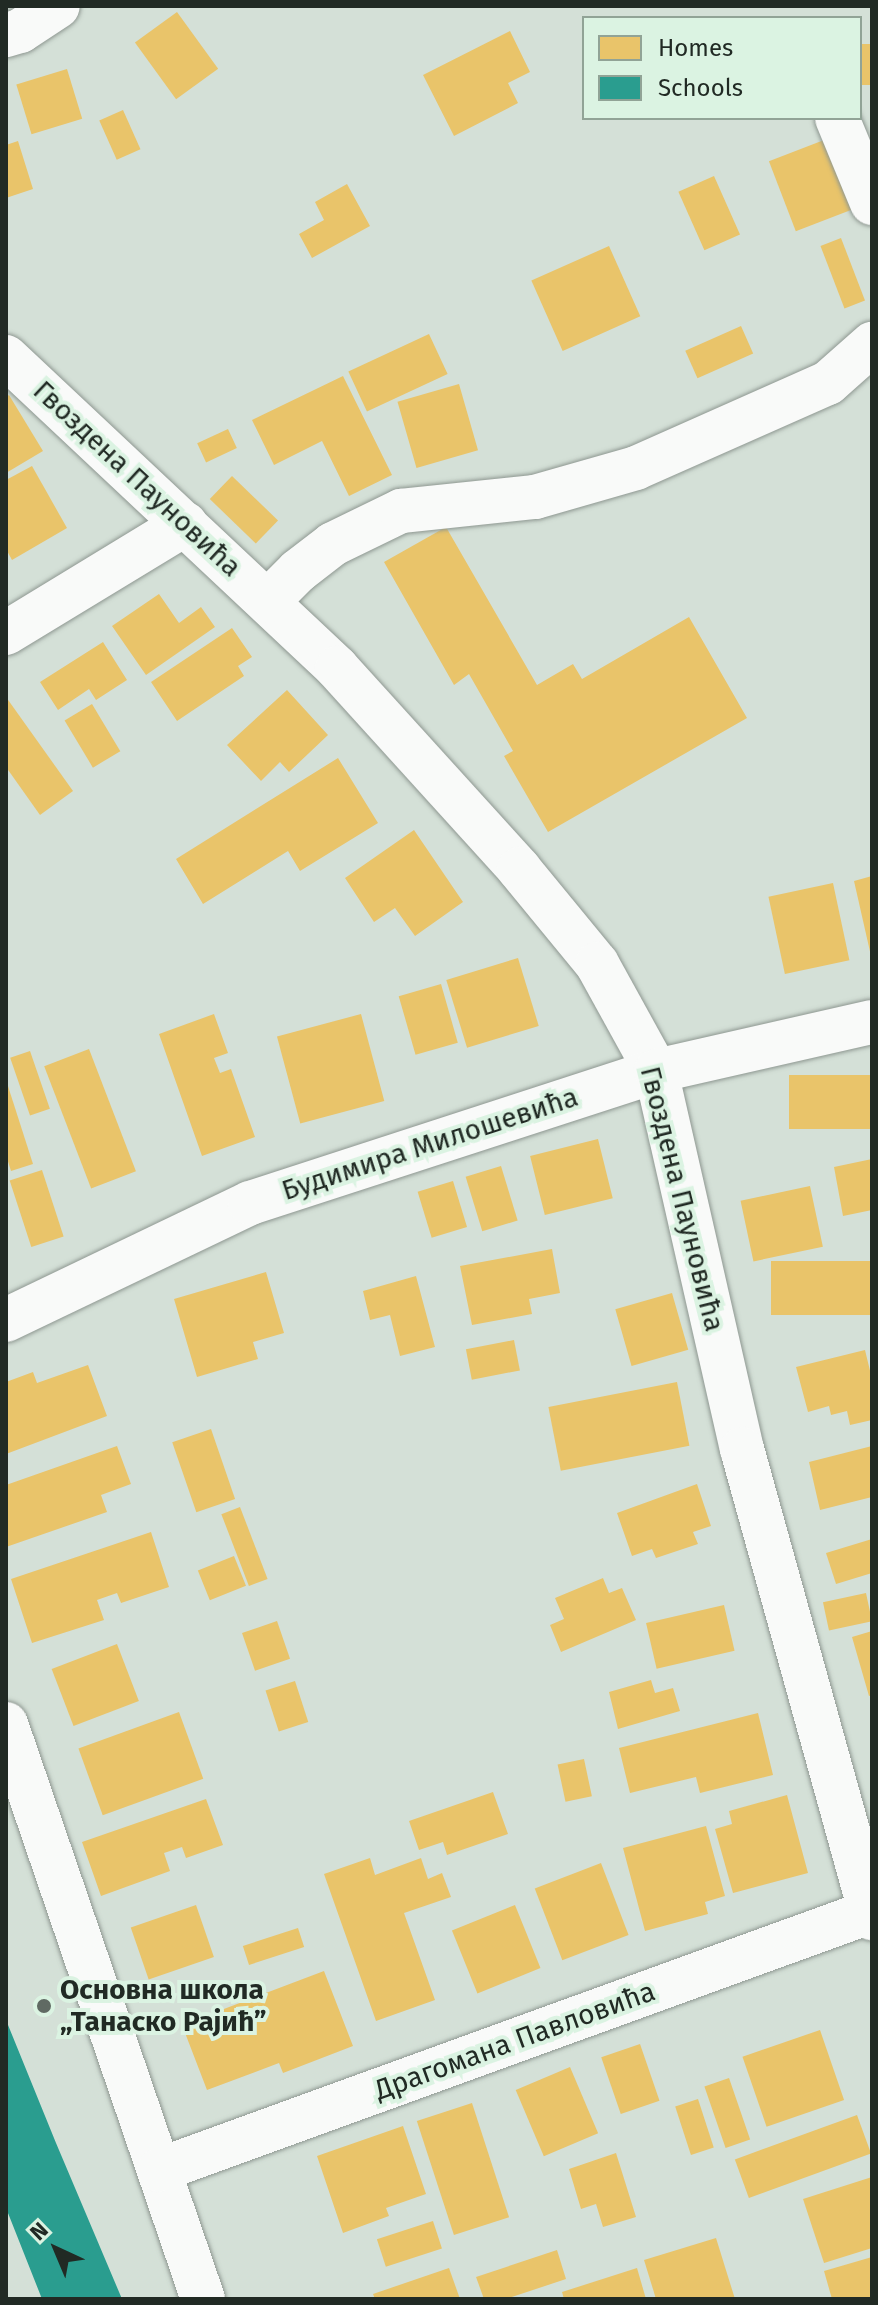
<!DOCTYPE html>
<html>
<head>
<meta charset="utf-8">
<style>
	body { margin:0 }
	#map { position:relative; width:878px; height:2305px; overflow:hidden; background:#d4e0d7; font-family:"Fira Sans",sans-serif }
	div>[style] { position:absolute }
	.homes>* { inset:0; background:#e9c46a; transform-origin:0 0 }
	.schools>* { inset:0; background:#2a9d8f }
	.roads { filter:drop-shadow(0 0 2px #8e9791) drop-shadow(0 0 2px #8e9791) }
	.minor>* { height:44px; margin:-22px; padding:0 22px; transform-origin:22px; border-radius:22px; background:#f9faf9 }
	.dots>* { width:22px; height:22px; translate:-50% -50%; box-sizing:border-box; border:4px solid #dbf3e2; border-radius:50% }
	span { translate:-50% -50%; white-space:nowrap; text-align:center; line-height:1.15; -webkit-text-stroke:8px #dbf3e2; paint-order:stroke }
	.street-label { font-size:28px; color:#212a24 }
	.poi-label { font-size:28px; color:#212a24; font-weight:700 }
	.left { translate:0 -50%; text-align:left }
	.frame { position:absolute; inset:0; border:8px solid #212a24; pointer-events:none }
	.legend { position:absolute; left:582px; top:16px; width:280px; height:104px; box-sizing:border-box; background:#dbf3e2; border:2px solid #91a396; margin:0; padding:10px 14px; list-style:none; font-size:24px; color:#212a24 }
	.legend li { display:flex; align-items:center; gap:16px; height:40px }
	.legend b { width:40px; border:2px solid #91a396 }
	.north { position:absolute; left:16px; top:2209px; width:80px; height:80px; -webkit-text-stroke:6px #dbf3e2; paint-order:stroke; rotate:316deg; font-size:22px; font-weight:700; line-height:32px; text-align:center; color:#212a24 }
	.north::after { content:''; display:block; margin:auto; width:28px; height:36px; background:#212a24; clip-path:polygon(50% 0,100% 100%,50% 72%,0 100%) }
</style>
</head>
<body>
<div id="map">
	<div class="homes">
		<div style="left:177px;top:12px;width:70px;height:52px;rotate:54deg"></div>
		<div style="clip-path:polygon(510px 31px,530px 72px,508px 83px,518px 103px,454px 136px,423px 75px)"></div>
		<div style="left:872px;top:44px;width:41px;height:12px;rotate:90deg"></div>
		<div style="left:67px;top:69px;width:52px;height:53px;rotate:73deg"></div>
		<div style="left:123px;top:110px;width:43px;height:26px;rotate:66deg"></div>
		<div style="left:824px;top:140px;width:75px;height:59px;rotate:69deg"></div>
		<div style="clip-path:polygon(18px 141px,33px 189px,6px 198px,6px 145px)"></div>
		<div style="left:714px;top:176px;width:64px;height:39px;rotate:66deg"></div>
		<div style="clip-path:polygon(347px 184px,370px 226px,312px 258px,299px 234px,324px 220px,315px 202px)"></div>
		<div style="left:841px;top:238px;width:67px;height:22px;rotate:69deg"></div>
		<div style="left:609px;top:246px;width:77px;height:85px;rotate:66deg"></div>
		<div style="left:741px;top:326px;width:30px;height:61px;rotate:66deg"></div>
		<div style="left:429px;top:334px;width:44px;height:89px;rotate:65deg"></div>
		<div style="clip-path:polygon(343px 376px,392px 475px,349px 496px,322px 441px,274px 465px,252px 420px)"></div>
		<div style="left:459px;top:384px;width:69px;height:64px;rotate:74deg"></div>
		<div style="clip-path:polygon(9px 395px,43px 451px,6px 473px,6px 397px)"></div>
		<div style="left:228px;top:429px;width:21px;height:34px;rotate:65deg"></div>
		<div style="clip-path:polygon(32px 466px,67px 528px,12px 560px,6px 549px,6px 480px)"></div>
		<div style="left:232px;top:476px;width:64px;height:32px;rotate:44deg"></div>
		<div style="clip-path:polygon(446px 527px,537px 685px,573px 664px,582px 679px,689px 617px,747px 718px,548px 832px,504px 756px,513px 751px,469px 674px,454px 685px,384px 562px)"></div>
		<div style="clip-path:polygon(159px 594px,179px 623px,201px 607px,215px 627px,146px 675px,112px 626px)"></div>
		<div style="clip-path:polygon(232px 628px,252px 657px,238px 666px,244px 676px,177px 721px,151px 682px)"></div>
		<div style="clip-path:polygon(103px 642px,127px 680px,96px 700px,89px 689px,58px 710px,40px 682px)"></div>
		<div style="clip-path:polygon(287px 690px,328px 735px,289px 772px,280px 762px,261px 781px,227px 745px)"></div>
		<div style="clip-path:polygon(6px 697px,73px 791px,40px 815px,6px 767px)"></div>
		<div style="left:92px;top:704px;width:55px;height:32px;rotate:59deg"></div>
		<div style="clip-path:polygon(338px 758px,378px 823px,300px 871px,288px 851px,203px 904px,176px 859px)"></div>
		<div style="clip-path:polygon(414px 830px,463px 902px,415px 936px,395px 908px,374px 922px,345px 878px)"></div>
		<div style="clip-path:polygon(872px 876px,872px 956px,871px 956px,854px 881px)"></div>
		<div style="left:833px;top:883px;width:79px;height:66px;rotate:78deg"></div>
		<div style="left:518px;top:958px;width:71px;height:75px;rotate:73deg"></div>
		<div style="left:441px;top:984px;width:61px;height:44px;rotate:74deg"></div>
		<div style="clip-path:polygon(214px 1014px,228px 1053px,214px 1058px,220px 1073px,231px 1069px,255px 1137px,202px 1156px,159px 1034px)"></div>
		<div style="left:361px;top:1014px;width:90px;height:87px;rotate:75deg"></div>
		<div style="left:89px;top:1049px;width:131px;height:48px;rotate:69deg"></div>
		<div style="left:30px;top:1051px;width:61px;height:21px;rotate:71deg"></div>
		<div style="left:872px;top:1075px;width:54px;height:83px;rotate:90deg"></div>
		<div style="clip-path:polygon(7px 1083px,33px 1164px,11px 1171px,6px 1155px)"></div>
		<div style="left:598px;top:1139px;width:61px;height:70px;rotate:76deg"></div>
		<div style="clip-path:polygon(872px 1159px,872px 1210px,843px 1216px,834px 1167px)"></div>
		<div style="left:501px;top:1166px;width:57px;height:37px;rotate:73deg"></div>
		<div style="left:42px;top:1170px;width:70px;height:34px;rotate:72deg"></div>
		<div style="left:453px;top:1181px;width:48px;height:37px;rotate:73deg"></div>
		<div style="left:810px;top:1186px;width:62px;height:71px;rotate:78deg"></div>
		<div style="clip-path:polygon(552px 1249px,560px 1293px,529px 1299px,532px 1314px,472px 1325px,460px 1266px)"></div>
		<div style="left:872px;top:1261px;width:54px;height:101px;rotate:90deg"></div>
		<div style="clip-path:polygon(266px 1272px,284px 1333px,253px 1342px,258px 1359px,197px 1377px,174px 1299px)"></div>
		<div style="clip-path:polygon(416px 1276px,435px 1347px,400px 1356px,390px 1315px,370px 1320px,363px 1291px)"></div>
		<div style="left:672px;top:1293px;width:59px;height:59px;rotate:74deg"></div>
		<div style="left:514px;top:1340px;width:31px;height:49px;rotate:79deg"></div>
		<div style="clip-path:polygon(865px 1350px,872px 1379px,872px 1420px,850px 1425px,847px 1411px,831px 1415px,829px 1406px,808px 1412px,796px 1367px)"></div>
		<div style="clip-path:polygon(88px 1365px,107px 1416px,6px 1454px,6px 1382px,33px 1372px,37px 1383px)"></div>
		<div style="left:677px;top:1382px;width:65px;height:131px;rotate:79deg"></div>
		<div style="left:211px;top:1429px;width:74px;height:41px;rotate:71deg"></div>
		<div style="clip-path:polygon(117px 1446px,131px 1484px,101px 1495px,107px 1512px,6px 1547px,6px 1485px)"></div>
		<div style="clip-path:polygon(872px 1446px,872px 1497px,820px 1510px,809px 1462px)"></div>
		<div style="clip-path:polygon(697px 1484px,711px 1526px,693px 1532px,698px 1544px,656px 1558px,652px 1549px,632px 1556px,617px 1513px)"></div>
		<div style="left:240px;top:1507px;width:77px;height:20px;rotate:69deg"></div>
		<div style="clip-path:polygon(151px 1532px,169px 1587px,121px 1603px,117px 1593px,97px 1600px,104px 1620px,32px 1643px,11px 1579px)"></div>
		<div style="clip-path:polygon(872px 1539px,872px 1573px,836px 1584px,826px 1553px)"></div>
		<div style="left:234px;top:1556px;width:32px;height:39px;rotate:68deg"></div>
		<div style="clip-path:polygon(603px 1578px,609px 1593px,622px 1588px,636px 1620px,561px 1652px,550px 1625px,564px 1619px,555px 1598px)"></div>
		<div style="left:866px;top:1593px;width:29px;height:44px;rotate:78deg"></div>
		<div style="left:724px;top:1605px;width:47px;height:80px;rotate:77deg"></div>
		<div style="left:277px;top:1621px;width:40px;height:37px;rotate:71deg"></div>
		<div style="clip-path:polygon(872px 1631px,872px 1695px,869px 1696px,852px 1637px)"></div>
		<div style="left:117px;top:1644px;width:61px;height:70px;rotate:69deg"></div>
		<div style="clip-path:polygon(651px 1680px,655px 1693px,673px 1688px,680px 1711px,618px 1729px,609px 1692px)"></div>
		<div style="left:295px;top:1681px;width:43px;height:31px;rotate:72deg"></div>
		<div style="left:179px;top:1712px;width:71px;height:107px;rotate:70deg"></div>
		<div style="clip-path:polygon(758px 1713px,773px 1775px,700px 1793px,696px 1777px,630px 1793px,619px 1748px)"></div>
		<div style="left:584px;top:1759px;width:38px;height:27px;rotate:78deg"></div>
		<div style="clip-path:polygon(493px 1792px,508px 1834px,447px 1855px,443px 1842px,419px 1850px,409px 1821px)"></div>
		<div style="clip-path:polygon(787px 1795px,808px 1873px,733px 1893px,715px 1829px,732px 1824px,729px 1811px)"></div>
		<div style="clip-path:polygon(206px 1799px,223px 1845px,186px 1858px,182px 1847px,164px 1853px,170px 1871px,101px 1896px,82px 1842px)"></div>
		<div style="clip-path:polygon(706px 1826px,725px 1896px,705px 1902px,708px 1914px,645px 1931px,623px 1848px)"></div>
		<div style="clip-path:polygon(370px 1858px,375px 1875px,421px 1858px,428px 1879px,442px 1873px,451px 1897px,404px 1913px,435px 2000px,376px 2021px,324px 1874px)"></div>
		<div style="left:601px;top:1863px;width:77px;height:71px;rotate:69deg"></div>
		<div style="left:196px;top:1905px;width:55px;height:69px;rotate:71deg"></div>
		<div style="left:515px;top:1905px;width:68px;height:68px;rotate:68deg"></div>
		<div style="left:298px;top:1928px;width:20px;height:58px;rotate:72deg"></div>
		<div style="clip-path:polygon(324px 1971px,353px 2046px,283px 2073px,279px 2063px,207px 2090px,182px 2025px)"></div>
		<div style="left:820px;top:2030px;width:74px;height:82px;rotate:71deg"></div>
		<div style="left:640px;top:2044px;width:60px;height:41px;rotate:71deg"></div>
		<div style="left:570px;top:2067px;width:72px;height:59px;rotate:67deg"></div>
		<div style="left:729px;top:2078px;width:65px;height:26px;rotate:71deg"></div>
		<div style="left:698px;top:2099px;width:51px;height:24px;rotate:72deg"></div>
		<div style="left:472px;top:2103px;width:120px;height:58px;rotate:72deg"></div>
		<div style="left:857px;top:2115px;width:41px;height:130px;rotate:70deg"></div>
		<div style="clip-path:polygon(403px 2126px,426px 2194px,386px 2208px,389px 2216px,343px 2233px,317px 2156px)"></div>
		<div style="clip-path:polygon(616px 2153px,636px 2217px,603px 2227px,596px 2204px,581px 2209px,569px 2169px)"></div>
		<div style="clip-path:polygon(872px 2177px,872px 2248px,824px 2263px,803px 2199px)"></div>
		<div style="left:433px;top:2221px;width:29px;height:59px;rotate:72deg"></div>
		<div style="clip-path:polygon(716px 2238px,735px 2299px,656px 2299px,644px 2260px)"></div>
		<div style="clip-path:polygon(557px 2250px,566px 2279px,506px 2299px,484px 2299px,476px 2277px)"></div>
		<div style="clip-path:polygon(872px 2257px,872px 2299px,832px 2299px,824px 2271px)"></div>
		<div style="clip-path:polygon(449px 2268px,460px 2299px,375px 2299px,373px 2294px)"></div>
		<div style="clip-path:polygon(637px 2268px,646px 2299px,564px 2299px,562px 2292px)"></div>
	</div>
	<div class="schools">
		<div style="clip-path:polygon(6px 2020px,56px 2143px,122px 2299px,42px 2299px,6px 2208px)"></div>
	</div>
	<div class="roads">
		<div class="minor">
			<div style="left:6px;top:35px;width:15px;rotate:-16deg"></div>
			<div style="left:20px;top:31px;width:45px;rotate:-33.3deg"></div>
			<div style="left:837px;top:118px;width:92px;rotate:67.6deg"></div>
			<div style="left:6px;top:357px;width:454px;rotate:43.2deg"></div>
			<div style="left:337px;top:668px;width:271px;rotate:47.8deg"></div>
			<div style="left:519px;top:869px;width:123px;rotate:50.6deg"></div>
			<div style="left:597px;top:964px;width:122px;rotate:61.1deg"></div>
			<div style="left:656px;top:1071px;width:388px;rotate:77.2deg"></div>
			<div style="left:742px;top:1449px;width:487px;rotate:74.5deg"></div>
			<div style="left:268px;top:601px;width:42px;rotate:-45deg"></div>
			<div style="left:298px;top:571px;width:44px;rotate:-37.6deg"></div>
			<div style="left:333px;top:544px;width:76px;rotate:-25.9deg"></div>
			<div style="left:401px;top:511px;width:135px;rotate:-6deg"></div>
			<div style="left:535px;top:497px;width:105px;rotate:-16deg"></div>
			<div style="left:636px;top:468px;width:210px;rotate:-23.9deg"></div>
			<div style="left:828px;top:383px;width:59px;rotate:-41.6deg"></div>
			<div style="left:6px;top:633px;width:210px;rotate:-31.3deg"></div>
			<div style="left:6px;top:1320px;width:271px;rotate:-25.6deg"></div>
			<div style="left:250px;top:1203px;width:427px;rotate:-18deg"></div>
			<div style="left:656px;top:1071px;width:221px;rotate:-12.8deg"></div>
			<div style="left:6px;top:1724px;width:608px;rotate:71.09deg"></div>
			<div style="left:159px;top:2170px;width:759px;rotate:-19.96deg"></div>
		</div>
	</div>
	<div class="dots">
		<div style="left:44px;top:2006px;background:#606a63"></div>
	</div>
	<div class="street-label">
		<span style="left:137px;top:479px;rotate:43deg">Гвоздена Пауновића</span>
		<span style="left:430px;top:1144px;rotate:-18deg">Будимира Милошевића</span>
		<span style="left:682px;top:1199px;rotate:76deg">Гвоздена Пауновића</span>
		<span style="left:515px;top:2041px;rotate:-20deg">Драгомана Павловића</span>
	</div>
	<div class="poi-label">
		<span class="left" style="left:60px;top:2006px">Основна школа<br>„Танаско Рајић”</span>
	</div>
	<div class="frame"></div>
	<ul class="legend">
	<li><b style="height:22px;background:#e9c46a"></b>Homes</li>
	<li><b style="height:22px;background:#2a9d8f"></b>Schools</li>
	</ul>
	<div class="north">N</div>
</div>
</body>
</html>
